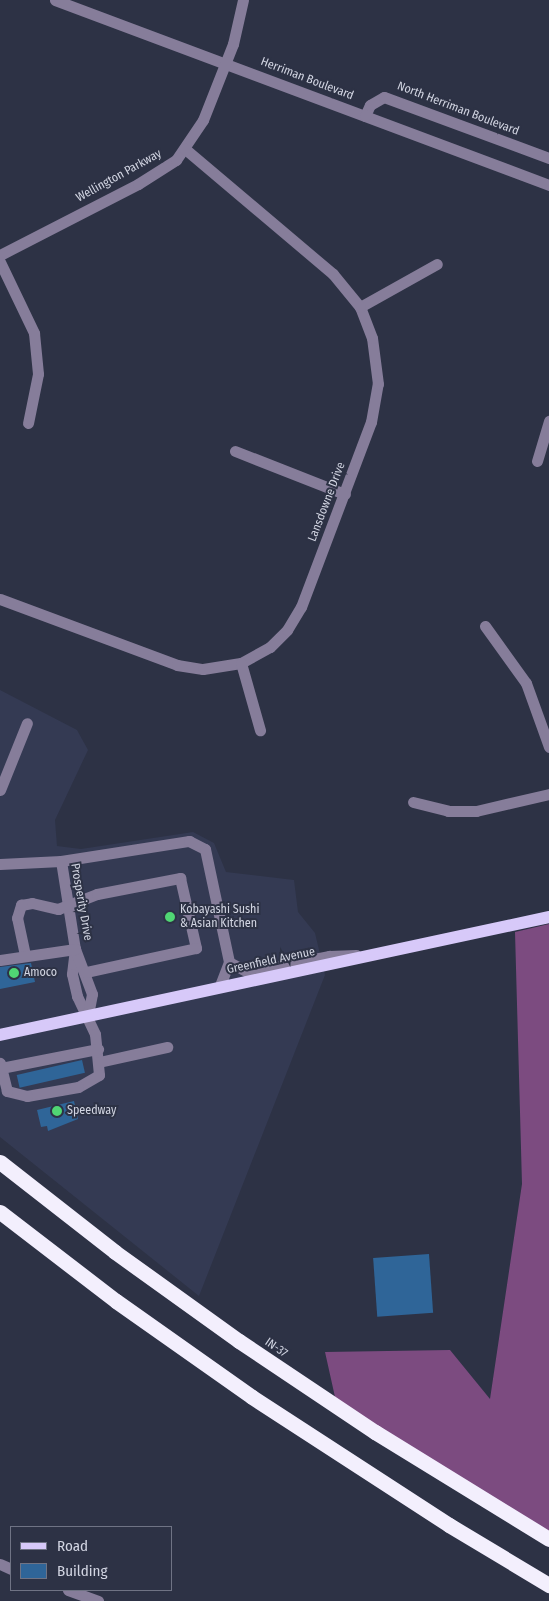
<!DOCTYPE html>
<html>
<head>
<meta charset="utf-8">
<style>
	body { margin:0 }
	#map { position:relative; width:549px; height:1601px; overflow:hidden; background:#2d3245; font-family:"Fira Sans Condensed",sans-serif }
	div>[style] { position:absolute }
	.built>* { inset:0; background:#343a53 }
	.forest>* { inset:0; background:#7c4b80 }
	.building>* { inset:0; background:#2f6598; transform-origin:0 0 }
	.minor>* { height:11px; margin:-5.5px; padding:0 5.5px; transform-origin:5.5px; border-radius:5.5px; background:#867d9a }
	.major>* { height:12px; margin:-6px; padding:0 6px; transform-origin:6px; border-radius:6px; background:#d7c9f9 }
	.highway>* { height:15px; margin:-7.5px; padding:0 7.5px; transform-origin:7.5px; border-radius:7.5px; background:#f3effd }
	.dots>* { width:14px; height:14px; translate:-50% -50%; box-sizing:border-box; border:2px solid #2d3245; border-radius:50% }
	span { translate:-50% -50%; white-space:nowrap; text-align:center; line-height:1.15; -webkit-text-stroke:4px #2d3245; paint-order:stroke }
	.street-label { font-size:12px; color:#d2d5e2 }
	.poi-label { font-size:12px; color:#d2d5e2 }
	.left { translate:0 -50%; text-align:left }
	.legend { position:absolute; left:10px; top:1526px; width:162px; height:65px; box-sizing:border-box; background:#2d3245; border:1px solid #6f7384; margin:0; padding:6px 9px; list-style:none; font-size:15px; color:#d2d5e2 }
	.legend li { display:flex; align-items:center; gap:10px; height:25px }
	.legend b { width:25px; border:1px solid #6f7384 }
</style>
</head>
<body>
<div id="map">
	<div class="built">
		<div style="clip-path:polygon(0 690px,77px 730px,88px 750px,55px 820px,57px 846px,81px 849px,193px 832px,214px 843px,226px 872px,294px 880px,298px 912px,315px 933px,325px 975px,199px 1296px,0 1137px)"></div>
	</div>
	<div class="forest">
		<div style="clip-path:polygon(549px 924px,549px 1538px,337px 1406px,325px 1352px,450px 1350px,490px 1399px,522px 1184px,515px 932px)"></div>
	</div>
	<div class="building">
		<div style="clip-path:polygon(31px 963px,35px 982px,0 989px,0 967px)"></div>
		<div style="left:82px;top:1060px;width:13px;height:67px;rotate:77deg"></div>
		<div style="clip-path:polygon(74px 1101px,78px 1119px,48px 1131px,47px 1126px,41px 1127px,37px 1110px)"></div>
		<div style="left:429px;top:1254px;width:59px;height:56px;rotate:86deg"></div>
	</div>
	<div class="minor">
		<div style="left:55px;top:0;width:528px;rotate:20.53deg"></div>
		<div style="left:365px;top:116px;width:12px;rotate:-66deg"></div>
		<div style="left:370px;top:105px;width:16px;rotate:-30deg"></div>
		<div style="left:384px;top:97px;width:176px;rotate:20.3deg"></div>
		<div style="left:0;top:255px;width:155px;rotate:-27.2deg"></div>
		<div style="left:138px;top:184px;width:45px;rotate:-32.3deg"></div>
		<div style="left:176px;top:160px;width:48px;rotate:-56deg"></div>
		<div style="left:203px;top:120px;width:82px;rotate:-68.5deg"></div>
		<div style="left:233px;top:44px;width:45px;rotate:-77.2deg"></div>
		<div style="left:0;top:262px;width:79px;rotate:64.4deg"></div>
		<div style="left:34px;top:333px;width:41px;rotate:84.4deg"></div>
		<div style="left:38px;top:374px;width:50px;rotate:101.5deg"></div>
		<div style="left:360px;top:307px;width:88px;rotate:-29.2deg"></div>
		<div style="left:235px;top:451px;width:118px;rotate:21.4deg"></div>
		<div style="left:537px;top:461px;width:42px;rotate:-73.3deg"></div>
		<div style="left:0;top:599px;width:189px;rotate:20.4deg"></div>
		<div style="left:177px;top:665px;width:26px;rotate:9deg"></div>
		<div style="left:203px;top:669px;width:38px;rotate:-9deg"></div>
		<div style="left:241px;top:663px;width:33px;rotate:-29deg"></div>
		<div style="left:270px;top:647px;width:24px;rotate:-45deg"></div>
		<div style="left:287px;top:630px;width:27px;rotate:-59deg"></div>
		<div style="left:301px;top:607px;width:198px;rotate:-69.3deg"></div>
		<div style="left:371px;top:422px;width:39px;rotate:-80deg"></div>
		<div style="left:378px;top:384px;width:46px;rotate:-97.4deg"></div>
		<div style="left:372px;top:338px;width:33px;rotate:-111deg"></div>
		<div style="left:360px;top:307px;width:43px;rotate:-129.3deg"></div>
		<div style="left:333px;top:274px;width:194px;rotate:-139.8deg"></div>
		<div style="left:485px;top:626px;width:70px;rotate:54.3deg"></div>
		<div style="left:526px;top:683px;width:68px;rotate:70.2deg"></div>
		<div style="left:241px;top:663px;width:70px;rotate:74.2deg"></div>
		<div style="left:0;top:790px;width:72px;rotate:-68.1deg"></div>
		<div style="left:413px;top:802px;width:36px;rotate:14deg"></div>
		<div style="left:448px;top:811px;width:28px"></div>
		<div style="left:476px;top:811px;width:75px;rotate:-13.1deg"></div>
		<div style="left:61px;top:861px;width:130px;rotate:-8.9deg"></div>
		<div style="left:189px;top:841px;width:18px;rotate:27deg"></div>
		<div style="left:205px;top:849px;width:116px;rotate:78deg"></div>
		<div style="left:229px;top:962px;width:26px;rotate:111deg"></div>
		<div style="left:0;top:864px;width:61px;rotate:-2.8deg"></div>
		<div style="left:61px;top:861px;width:89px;rotate:81deg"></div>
		<div style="left:75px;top:949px;width:25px;rotate:97deg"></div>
		<div style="left:72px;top:974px;width:23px;rotate:77deg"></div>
		<div style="left:77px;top:996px;width:42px;rotate:64.7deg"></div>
		<div style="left:95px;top:1034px;width:41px;rotate:84.4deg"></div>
		<div style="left:99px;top:1075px;width:24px;rotate:150deg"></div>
		<div style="left:78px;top:1087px;width:52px;rotate:170deg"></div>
		<div style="left:27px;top:1096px;width:21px;rotate:-166deg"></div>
		<div style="left:7px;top:1091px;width:29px;rotate:-104deg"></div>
		<div style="left:75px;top:949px;width:48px;rotate:69.3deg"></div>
		<div style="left:92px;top:994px;width:20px;rotate:101deg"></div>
		<div style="left:25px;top:955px;width:38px;rotate:-102deg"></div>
		<div style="left:17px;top:918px;width:14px;rotate:-73deg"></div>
		<div style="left:21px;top:905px;width:11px;rotate:-10deg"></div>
		<div style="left:32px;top:903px;width:27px;rotate:13deg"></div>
		<div style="left:58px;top:909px;width:42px;rotate:-21deg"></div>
		<div style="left:97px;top:894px;width:85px;rotate:-10.9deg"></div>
		<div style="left:180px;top:878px;width:72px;rotate:77.1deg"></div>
		<div style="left:196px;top:948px;width:113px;rotate:167.7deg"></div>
		<div style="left:0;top:960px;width:76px;rotate:-8.3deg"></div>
		<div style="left:229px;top:962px;width:21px;rotate:28deg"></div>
		<div style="left:248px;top:972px;width:83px;rotate:-11.2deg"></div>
		<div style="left:329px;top:956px;width:27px;rotate:-2deg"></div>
		<div style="left:99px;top:1062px;width:70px;rotate:-12.4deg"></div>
		<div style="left:1px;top:1068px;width:99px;rotate:-11.1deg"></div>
		<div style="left:0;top:1564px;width:12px;rotate:24deg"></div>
		<div style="left:68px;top:1590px;width:32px;rotate:20deg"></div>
	</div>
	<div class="major">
		<div style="left:0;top:1035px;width:562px;rotate:-12.13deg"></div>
	</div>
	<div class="highway">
		<div style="left:0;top:1162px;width:146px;rotate:38deg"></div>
		<div style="left:115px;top:1252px;width:153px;rotate:35.7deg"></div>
		<div style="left:239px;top:1341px;width:164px;rotate:33.8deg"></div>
		<div style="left:375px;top:1432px;width:204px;rotate:31.6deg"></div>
		<div style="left:0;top:1212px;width:146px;rotate:37.5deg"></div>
		<div style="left:116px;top:1301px;width:166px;rotate:35.2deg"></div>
		<div style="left:252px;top:1397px;width:235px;rotate:33deg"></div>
		<div style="left:449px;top:1525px;width:117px;rotate:31deg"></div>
	</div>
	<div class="dots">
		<div style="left:170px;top:917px;background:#50d674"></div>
		<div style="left:14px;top:973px;background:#50d674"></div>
		<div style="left:57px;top:1111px;background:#50d674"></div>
	</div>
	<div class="street-label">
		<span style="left:307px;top:79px;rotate:21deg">Herriman Boulevard</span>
		<span style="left:458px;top:109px;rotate:21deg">North Herriman Boulevard</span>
		<span style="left:119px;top:176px;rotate:-29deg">Wellington Parkway</span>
		<span style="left:327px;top:502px;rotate:-69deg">Lansdowne Drive</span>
		<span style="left:81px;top:902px;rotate:80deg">Prosperity Drive</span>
		<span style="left:271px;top:961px;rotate:-12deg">Greenfield Avenue</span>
		<span style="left:276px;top:1348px;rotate:34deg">IN-37</span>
	</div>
	<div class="poi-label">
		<span class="left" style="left:180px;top:917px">Kobayashi Sushi<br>&amp; Asian Kitchen</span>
		<span class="left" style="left:24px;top:973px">Amoco</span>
		<span class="left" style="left:67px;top:1111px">Speedway</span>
	</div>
	<ul class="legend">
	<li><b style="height:6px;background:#d7c9f9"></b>Road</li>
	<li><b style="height:14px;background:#2f6598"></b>Building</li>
	</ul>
</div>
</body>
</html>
